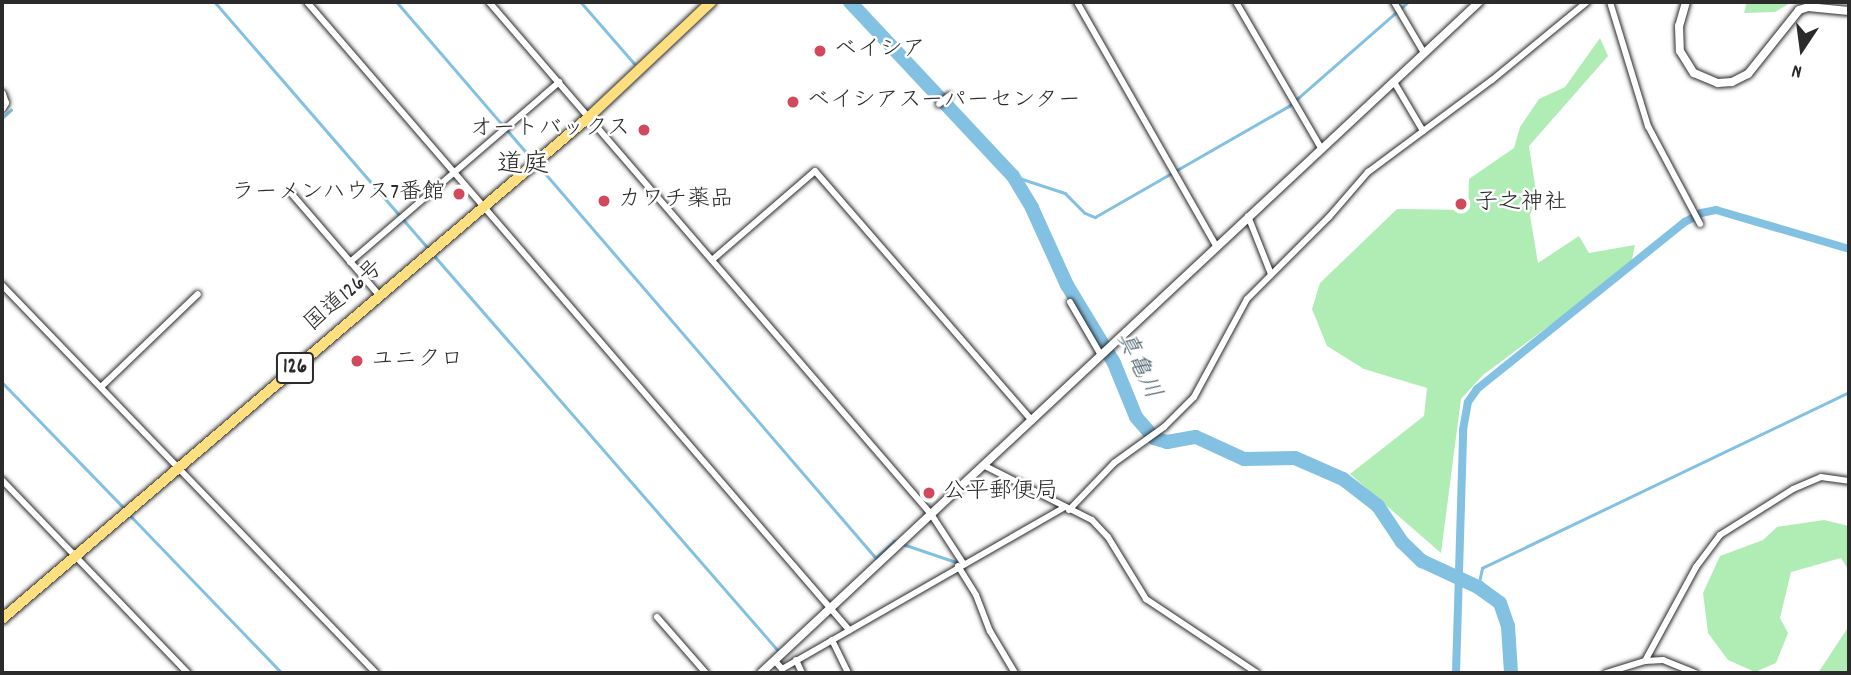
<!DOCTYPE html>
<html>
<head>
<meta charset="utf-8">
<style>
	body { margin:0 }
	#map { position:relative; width:1851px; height:675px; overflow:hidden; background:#fff; font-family:Dekko,"Klee One",sans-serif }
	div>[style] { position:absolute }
	.green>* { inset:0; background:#afedb4 }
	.stream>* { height:2.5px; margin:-1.25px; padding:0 1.25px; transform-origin:1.25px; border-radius:1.25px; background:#83c1e3 }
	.canal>* { height:8px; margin:-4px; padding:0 4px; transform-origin:4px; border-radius:4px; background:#83c1e3 }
	.river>* { height:14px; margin:-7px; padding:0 7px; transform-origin:7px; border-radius:7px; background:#83c1e3 }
	.roads { filter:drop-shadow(0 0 2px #2b2b2b) drop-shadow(0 0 2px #2b2b2b) }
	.minor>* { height:6px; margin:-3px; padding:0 3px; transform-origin:3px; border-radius:3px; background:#fff }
	.tertiary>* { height:8px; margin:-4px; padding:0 4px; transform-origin:4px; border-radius:4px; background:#fff }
	.trunk>* { height:10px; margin:-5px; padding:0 5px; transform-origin:5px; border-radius:5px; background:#fddf80 }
	.dots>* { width:19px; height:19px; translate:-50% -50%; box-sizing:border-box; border:4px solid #fff; border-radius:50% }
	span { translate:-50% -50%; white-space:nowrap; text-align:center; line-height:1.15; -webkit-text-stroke:5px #fff; paint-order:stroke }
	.shield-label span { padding:2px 5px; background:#fff; border:2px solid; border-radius:5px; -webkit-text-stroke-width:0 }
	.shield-label { font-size:21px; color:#2b2b2b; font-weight:700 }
	.poi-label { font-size:23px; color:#2b2b2b }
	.left { translate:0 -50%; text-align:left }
	.right { translate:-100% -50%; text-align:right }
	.street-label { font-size:23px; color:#2b2b2b }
	.water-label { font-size:24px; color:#4a606b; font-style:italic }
	.quarter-label { font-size:26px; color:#2b2b2b }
	.frame { position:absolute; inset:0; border:4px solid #2b2b2b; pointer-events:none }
	.north { position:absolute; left:1767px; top:14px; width:70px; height:70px; -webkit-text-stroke:5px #fff; paint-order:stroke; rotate:193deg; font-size:19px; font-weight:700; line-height:28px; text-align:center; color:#2b2b2b }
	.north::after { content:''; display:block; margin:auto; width:24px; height:32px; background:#2b2b2b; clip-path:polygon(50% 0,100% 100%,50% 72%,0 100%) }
</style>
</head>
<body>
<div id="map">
	<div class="green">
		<div style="clip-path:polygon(1747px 2px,1792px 2px,1775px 12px,1744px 13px)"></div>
		<div style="clip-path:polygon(1600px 38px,1608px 56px,1529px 146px,1537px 198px,1530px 215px,1538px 263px,1579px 236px,1589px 253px,1635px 245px,1631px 265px,1483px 375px,1461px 399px,1441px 553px,1350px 474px,1424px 416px,1427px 388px,1364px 369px,1327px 346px,1312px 309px,1320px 283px,1397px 209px,1468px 210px,1469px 179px,1514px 148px,1520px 127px,1539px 99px,1565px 87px)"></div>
		<div style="clip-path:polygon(1824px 520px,1849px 526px,1849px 571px,1841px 558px,1791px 572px,1780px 618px,1788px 633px,1776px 663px,1755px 672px,1728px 660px,1708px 633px,1703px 593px,1720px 556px,1763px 540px,1777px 527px)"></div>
		<div style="clip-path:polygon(1849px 626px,1849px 673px,1818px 673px)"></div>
	</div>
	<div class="stream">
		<div style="left:215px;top:2px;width:325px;rotate:49.1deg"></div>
		<div style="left:397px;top:2px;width:210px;rotate:49.3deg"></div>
		<div style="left:581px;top:2px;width:81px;rotate:49deg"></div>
		<div style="left:2px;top:118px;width:12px;rotate:-42deg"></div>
		<div style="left:539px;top:166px;width:517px;rotate:49.31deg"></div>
		<div style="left:876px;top:558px;width:25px;rotate:-43deg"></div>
		<div style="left:894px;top:541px;width:65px;rotate:18.7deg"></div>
		<div style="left:1013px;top:176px;width:55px;rotate:18.1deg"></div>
		<div style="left:1065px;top:193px;width:28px;rotate:45deg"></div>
		<div style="left:1085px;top:213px;width:11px;rotate:22deg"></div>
		<div style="left:1095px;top:217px;width:224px;rotate:-29.8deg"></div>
		<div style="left:1289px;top:106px;width:158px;rotate:-41.2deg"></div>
		<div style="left:432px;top:253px;width:525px;rotate:48.94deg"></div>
		<div style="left:2px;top:382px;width:177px;rotate:45.9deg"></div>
		<div style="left:129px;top:514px;width:221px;rotate:46.1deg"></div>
		<div style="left:1478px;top:587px;width:19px;rotate:-78deg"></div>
		<div style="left:1482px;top:568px;width:407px;rotate:-25.6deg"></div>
	</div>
	<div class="canal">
		<div style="left:1456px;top:673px;width:243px;rotate:-88.3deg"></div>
		<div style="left:1463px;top:430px;width:28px;rotate:-80deg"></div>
		<div style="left:1468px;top:402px;width:16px;rotate:-55deg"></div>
		<div style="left:1477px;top:389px;width:267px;rotate:-38.8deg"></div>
		<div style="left:1685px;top:222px;width:18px;rotate:-29deg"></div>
		<div style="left:1701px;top:213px;width:15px;rotate:-11deg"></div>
		<div style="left:1716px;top:210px;width:139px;rotate:16.3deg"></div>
	</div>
	<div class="river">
		<div style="left:850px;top:2px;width:238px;rotate:46.9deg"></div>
		<div style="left:1013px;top:176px;width:37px;rotate:59deg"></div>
		<div style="left:1032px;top:208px;width:85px;rotate:65.6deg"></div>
		<div style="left:1067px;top:285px;width:91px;rotate:58.9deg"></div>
		<div style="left:1114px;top:363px;width:58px;rotate:67.8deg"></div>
		<div style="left:1136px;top:417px;width:28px;rotate:49deg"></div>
		<div style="left:1154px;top:438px;width:14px;rotate:17deg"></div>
		<div style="left:1167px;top:442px;width:29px;rotate:-10deg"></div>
		<div style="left:1196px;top:437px;width:53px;rotate:24.6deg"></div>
		<div style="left:1244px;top:459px;width:51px;rotate:-1.1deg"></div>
		<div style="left:1295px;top:458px;width:52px;rotate:23.6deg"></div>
		<div style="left:1343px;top:479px;width:44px;rotate:37.6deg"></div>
		<div style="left:1378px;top:506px;width:43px;rotate:56.3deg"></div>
		<div style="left:1402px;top:542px;width:28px;rotate:44deg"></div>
		<div style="left:1422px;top:561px;width:62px;rotate:24.9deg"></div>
		<div style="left:1478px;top:587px;width:27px;rotate:36deg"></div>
		<div style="left:1500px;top:603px;width:24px;rotate:71deg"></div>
		<div style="left:1508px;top:626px;width:47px;rotate:86.3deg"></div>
	</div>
	<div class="roads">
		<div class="minor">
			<div style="left:307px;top:2px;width:830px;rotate:49.2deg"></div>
			<div style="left:489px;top:2px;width:676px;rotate:49.2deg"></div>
			<div style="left:931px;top:514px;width:59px;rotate:56.9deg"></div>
			<div style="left:1077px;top:2px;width:282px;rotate:60.3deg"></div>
			<div style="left:1236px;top:2px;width:169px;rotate:59.8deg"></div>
			<div style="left:1394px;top:2px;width:59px;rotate:59.5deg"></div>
			<div style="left:1610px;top:2px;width:130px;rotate:73deg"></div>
			<div style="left:1648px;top:126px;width:111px;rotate:62deg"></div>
			<div style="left:1394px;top:82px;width:57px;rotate:59.4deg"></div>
			<div style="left:939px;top:104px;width:13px;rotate:-39deg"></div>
			<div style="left:291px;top:193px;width:135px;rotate:49.2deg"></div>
			<div style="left:1248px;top:216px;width:62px;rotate:68.4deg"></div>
			<div style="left:712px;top:260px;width:136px;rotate:-40.8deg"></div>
			<div style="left:815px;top:171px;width:331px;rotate:49deg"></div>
			<div style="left:350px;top:262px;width:276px;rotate:-40.7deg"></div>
			<div style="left:2px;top:285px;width:539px;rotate:46.05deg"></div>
			<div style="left:1070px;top:302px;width:61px;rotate:59.7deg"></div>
			<div style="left:101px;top:387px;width:134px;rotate:-43.8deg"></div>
			<div style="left:985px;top:466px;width:120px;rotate:26.8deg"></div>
			<div style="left:1092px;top:520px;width:23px;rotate:47deg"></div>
			<div style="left:1108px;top:537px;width:73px;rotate:58.5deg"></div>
			<div style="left:1146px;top:599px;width:133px;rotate:33.7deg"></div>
			<div style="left:2px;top:480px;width:268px;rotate:46.1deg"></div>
			<div style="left:1069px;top:510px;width:65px;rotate:-46.2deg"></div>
			<div style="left:1114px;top:463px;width:62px;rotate:-35.8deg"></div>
			<div style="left:1164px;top:427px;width:42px;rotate:-45deg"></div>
			<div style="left:1194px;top:397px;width:111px;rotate:-61.6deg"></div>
			<div style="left:1247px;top:299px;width:116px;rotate:-45deg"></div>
			<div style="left:1329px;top:217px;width:60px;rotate:-49.1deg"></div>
			<div style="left:1368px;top:172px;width:154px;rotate:-36.6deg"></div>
			<div style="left:1492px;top:80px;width:123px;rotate:-39.4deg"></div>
			<div style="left:958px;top:566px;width:34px;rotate:58deg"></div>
			<div style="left:976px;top:595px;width:39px;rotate:69deg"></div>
			<div style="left:990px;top:631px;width:49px;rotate:59.2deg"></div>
			<div style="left:657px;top:617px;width:74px;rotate:48.8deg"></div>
			<div style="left:832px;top:640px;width:37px;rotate:64deg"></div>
			<div style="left:796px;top:660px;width:14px;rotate:65deg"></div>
			<div style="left:775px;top:661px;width:11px;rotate:49deg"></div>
			<div style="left:782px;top:669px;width:324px;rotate:-29.8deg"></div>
			<div style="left:1645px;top:661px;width:107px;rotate:-61.5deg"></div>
			<div style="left:1696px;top:567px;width:40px;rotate:-53deg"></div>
			<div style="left:1720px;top:535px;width:86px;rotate:-32.2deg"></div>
			<div style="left:1793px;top:489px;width:30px;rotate:-23deg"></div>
			<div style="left:1821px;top:477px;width:28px;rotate:8deg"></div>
			<div style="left:1606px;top:673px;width:41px;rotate:-17.1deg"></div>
			<div style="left:1645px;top:661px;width:18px;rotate:-3deg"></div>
			<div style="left:1663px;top:660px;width:35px;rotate:22deg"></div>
		</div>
		<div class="tertiary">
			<div style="left:1686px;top:2px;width:25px;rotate:106deg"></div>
			<div style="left:1679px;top:26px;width:25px;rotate:88deg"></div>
			<div style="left:1680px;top:51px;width:26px;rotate:58deg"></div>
			<div style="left:1694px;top:73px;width:26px;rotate:23deg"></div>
			<div style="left:1718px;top:83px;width:14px;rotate:-4deg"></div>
			<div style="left:1732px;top:82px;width:18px;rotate:-27deg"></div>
			<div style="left:1748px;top:74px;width:82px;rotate:-51.4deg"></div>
			<div style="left:1799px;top:10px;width:9px;rotate:-18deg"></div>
			<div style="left:1808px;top:7px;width:41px;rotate:5.6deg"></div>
			<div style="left:2px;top:94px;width:9px;rotate:72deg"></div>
			<div style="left:5px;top:103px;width:6px;rotate:121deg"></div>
			<div style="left:761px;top:673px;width:983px;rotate:-43.06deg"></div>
		</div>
		<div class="trunk">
			<div style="left:2px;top:619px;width:772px;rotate:-40.54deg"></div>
			<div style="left:589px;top:117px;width:168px;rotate:-43.3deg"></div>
		</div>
	</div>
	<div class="dots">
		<div style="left:820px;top:51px;background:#d1495b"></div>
		<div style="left:793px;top:102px;background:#d1495b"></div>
		<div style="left:644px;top:130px;background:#d1495b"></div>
		<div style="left:459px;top:194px;background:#d1495b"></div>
		<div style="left:604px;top:201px;background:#d1495b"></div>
		<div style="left:1461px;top:204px;background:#d1495b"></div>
		<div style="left:357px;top:361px;background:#d1495b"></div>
		<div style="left:929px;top:493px;background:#d1495b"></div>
	</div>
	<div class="shield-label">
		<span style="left:295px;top:368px">126</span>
	</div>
	<div class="poi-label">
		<span class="left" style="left:834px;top:51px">ベイシア</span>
		<span class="left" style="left:807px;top:102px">ベイシアスーパーセンター</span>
		<span class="right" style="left:630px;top:130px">オートバックス</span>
		<span class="right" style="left:445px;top:194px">ラーメンハウス7番館</span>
		<span class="left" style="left:618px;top:201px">カワチ薬品</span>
		<span class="left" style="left:1475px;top:204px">子之神社</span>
		<span class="left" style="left:371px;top:361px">ユニクロ</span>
		<span class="left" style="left:943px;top:493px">公平郵便局</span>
	</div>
	<div class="street-label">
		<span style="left:345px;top:297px;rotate:-41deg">国道126号</span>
	</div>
	<div class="water-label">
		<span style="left:1137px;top:366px;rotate:64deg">真亀川</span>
	</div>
	<div class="quarter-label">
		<span style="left:523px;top:166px">道庭</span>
	</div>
	<div class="frame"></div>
	<div class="north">N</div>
</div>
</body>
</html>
